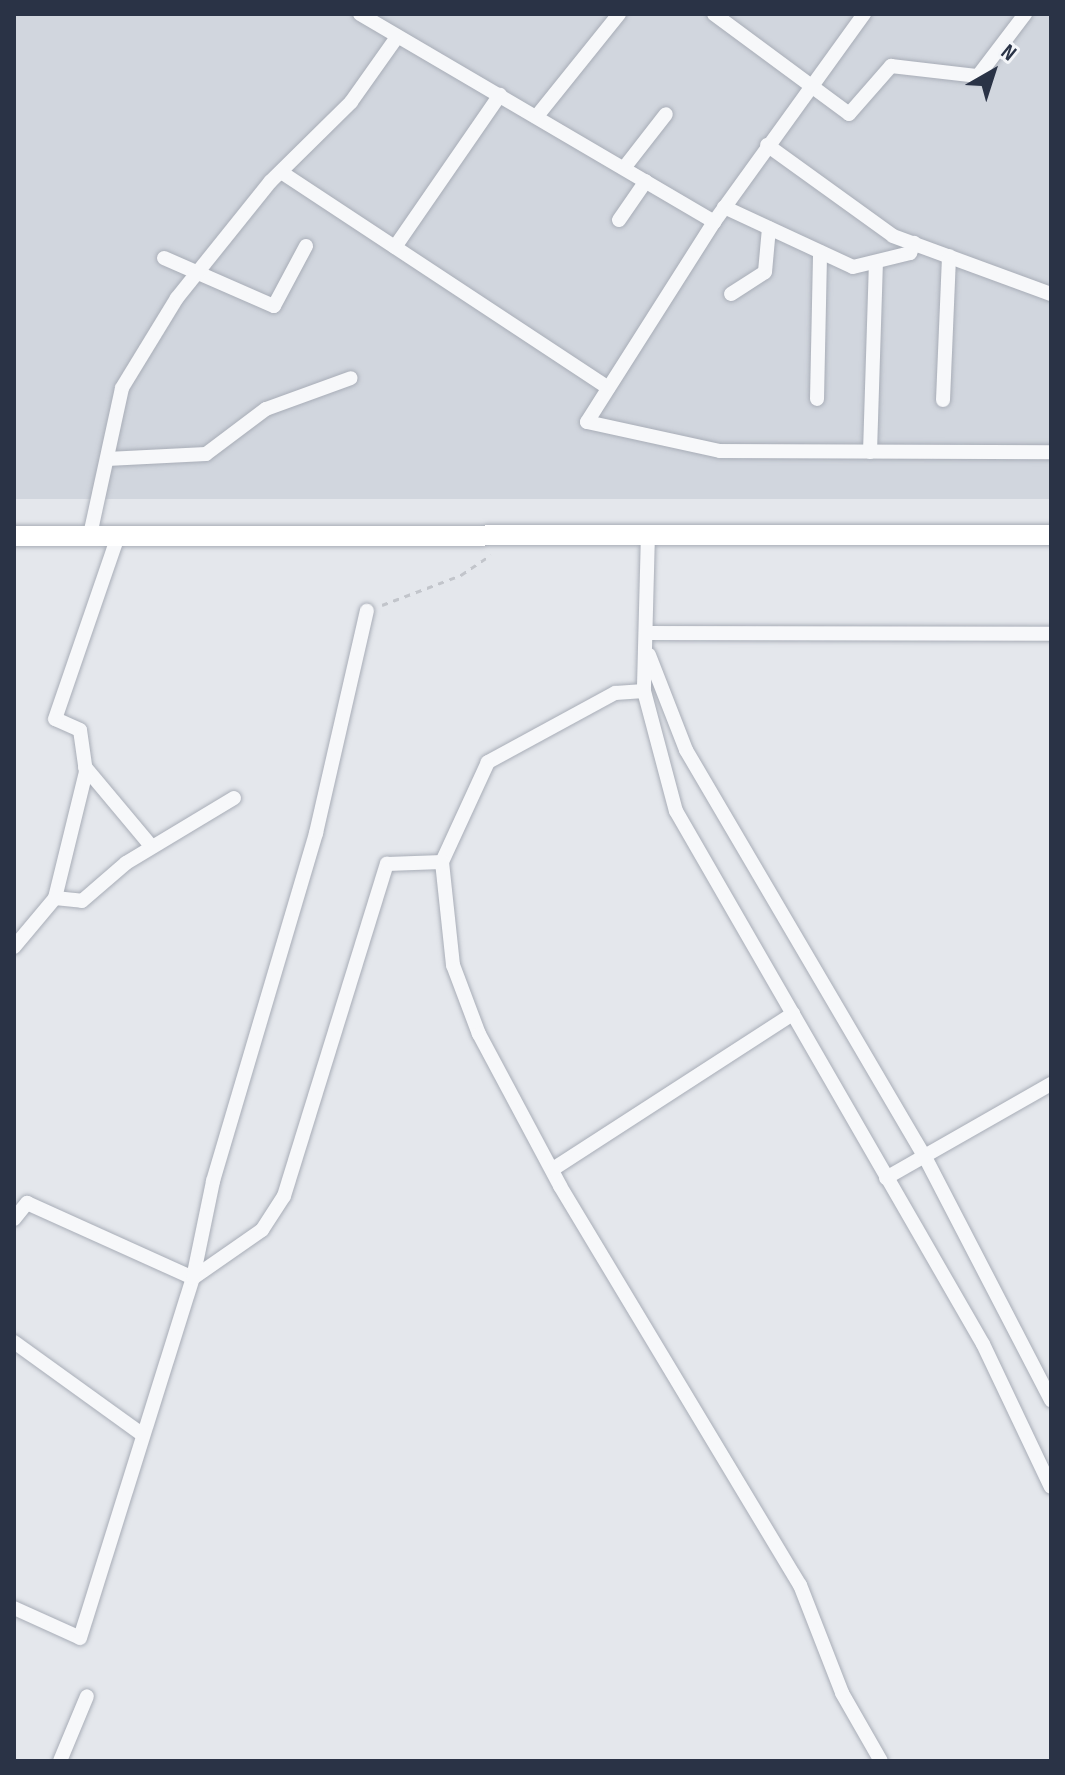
<!DOCTYPE html>
<html>
<head>
<meta charset="utf-8">
<style>
	body { margin:0 }
	#map { position:relative; width:1065px; height:1775px; overflow:hidden; background:#e4e7ec; font-family:"Sofia Sans Condensed",sans-serif }
	div>[style] { position:absolute }
	.built>* { inset:0; background:#d1d6de; transform-origin:0 0 }
	.path>* { height:3px; margin-top:-1.5px; transform-origin:0; background:repeating-linear-gradient(90deg,#c2c5cb 0 6px,transparent 0 12px) }
	.roads { filter:drop-shadow(0 0 2px #a8adb7) drop-shadow(0 0 2px #a8adb7) }
	.street>* { height:14px; margin:-7px; padding:0 7px; transform-origin:7px; border-radius:7px; background:#f7f8fa }
	.secondary>* { height:20px; margin:-10px; padding:0 10px; transform-origin:10px; border-radius:10px; background:#fff }
	span { translate:-50% -50%; white-space:nowrap; text-align:center; line-height:1.15; -webkit-text-stroke:7px #f4f6f9; paint-order:stroke }
	.frame { position:absolute; inset:0; border:16px solid #2a3346; pointer-events:none }
	.north { position:absolute; left:953px; top:32px; width:80px; height:80px; -webkit-text-stroke:6px #f4f6f9; paint-order:stroke; rotate:39deg; font-size:22px; font-weight:700; line-height:32px; text-align:center; color:#2a3346 }
	.north::after { content:''; display:block; margin:auto; width:28px; height:36px; background:#2a3346; clip-path:polygon(50% 0,100% 100%,50% 72%,0 100%) }
</style>
</head>
<body>
<div id="map">
	<div class="built">
		<div style="left:14px;top:14px;width:1037px;height:485px"></div>
	</div>
	<div class="path">
		<div style="left:382px;top:605px;width:85px;rotate:-20.8deg"></div>
		<div style="left:461px;top:575px;width:36px;rotate:-34deg"></div>
	</div>
	<div class="roads">
		<div class="street">
			<div style="left:360px;top:14px;width:411px;rotate:30.4deg"></div>
			<div style="left:714px;top:14px;width:168px;rotate:36.5deg"></div>
			<div style="left:849px;top:114px;width:64px;rotate:-48.8deg"></div>
			<div style="left:891px;top:66px;width:88px;rotate:6.6deg"></div>
			<div style="left:978px;top:76px;width:78px;rotate:-52.8deg"></div>
			<div style="left:864px;top:14px;width:256px;rotate:125.8deg"></div>
			<div style="left:714px;top:222px;width:237px;rotate:122.4deg"></div>
			<div style="left:587px;top:422px;width:136px;rotate:12.3deg"></div>
			<div style="left:720px;top:451px;width:331px;rotate:0.2deg"></div>
			<div style="left:537px;top:116px;width:131px;rotate:-51.2deg"></div>
			<div style="left:767px;top:145px;width:155px;rotate:35.8deg"></div>
			<div style="left:893px;top:236px;width:168px;rotate:20.2deg"></div>
			<div style="left:624px;top:168px;width:68px;rotate:-52.1deg"></div>
			<div style="left:281px;top:172px;width:392px;rotate:33.4deg"></div>
			<div style="left:724px;top:207px;width:142px;rotate:24.9deg"></div>
			<div style="left:853px;top:267px;width:59px;rotate:-13.8deg"></div>
			<div style="left:910px;top:253px;width:11px;rotate:-68deg"></div>
			<div style="left:619px;top:220px;width:47px;rotate:-55.3deg"></div>
			<div style="left:395px;top:247px;width:185px;rotate:-55.4deg"></div>
			<div style="left:164px;top:258px;width:120px;rotate:23.6deg"></div>
			<div style="left:274px;top:306px;width:68px;rotate:-61.9deg"></div>
			<div style="left:731px;top:294px;width:40px;rotate:-32.9deg"></div>
			<div style="left:765px;top:272px;width:44px;rotate:-84.8deg"></div>
			<div style="left:817px;top:399px;width:147px;rotate:-88.8deg"></div>
			<div style="left:943px;top:400px;width:144px;rotate:-87.6deg"></div>
			<div style="left:870px;top:452px;width:186px;rotate:-88.2deg"></div>
			<div style="left:107px;top:459px;width:99px;rotate:-2.9deg"></div>
			<div style="left:206px;top:454px;width:75px;rotate:-36.9deg"></div>
			<div style="left:266px;top:409px;width:90px;rotate:-20deg"></div>
			<div style="left:648px;top:533px;width:158px;rotate:91.5deg"></div>
			<div style="left:644px;top:691px;width:124px;rotate:75.1deg"></div>
			<div style="left:676px;top:811px;width:615px;rotate:60.06deg"></div>
			<div style="left:983px;top:1344px;width:158px;rotate:64.6deg"></div>
			<div style="left:90px;top:535px;width:150px;rotate:-77.7deg"></div>
			<div style="left:122px;top:388px;width:105px;rotate:-58.6deg"></div>
			<div style="left:177px;top:298px;width:149px;rotate:-51.3deg"></div>
			<div style="left:270px;top:182px;width:114px;rotate:-44.6deg"></div>
			<div style="left:351px;top:102px;width:80px;rotate:-54.7deg"></div>
			<div style="left:647px;top:633px;width:404px;rotate:0.1deg"></div>
			<div style="left:649px;top:655px;width:102px;rotate:68.7deg"></div>
			<div style="left:686px;top:750px;width:472px;rotate:59.6deg"></div>
			<div style="left:925px;top:1157px;width:274px;rotate:62.6deg"></div>
			<div style="left:644px;top:691px;width:29px;rotate:176deg"></div>
			<div style="left:615px;top:693px;width:145px;rotate:151.5deg"></div>
			<div style="left:488px;top:762px;width:110px;rotate:114.7deg"></div>
			<div style="left:442px;top:862px;width:104px;rotate:83.9deg"></div>
			<div style="left:453px;top:965px;width:74px;rotate:69.4deg"></div>
			<div style="left:479px;top:1034px;width:172px;rotate:61.9deg"></div>
			<div style="left:560px;top:1186px;width:466px;rotate:59deg"></div>
			<div style="left:800px;top:1585px;width:116px;rotate:68.7deg"></div>
			<div style="left:842px;top:1693px;width:78px;rotate:60.2deg"></div>
			<div style="left:85px;top:767px;width:104px;rotate:50.1deg"></div>
			<div style="left:55px;top:898px;width:27px;rotate:6deg"></div>
			<div style="left:82px;top:901px;width:58px;rotate:-40.8deg"></div>
			<div style="left:126px;top:863px;width:126px;rotate:-31deg"></div>
			<div style="left:14px;top:947px;width:64px;rotate:-50.1deg"></div>
			<div style="left:55px;top:898px;width:130px;rotate:-76.2deg"></div>
			<div style="left:86px;top:772px;width:42px;rotate:-98.1deg"></div>
			<div style="left:80px;top:730px;width:27px;rotate:-156deg"></div>
			<div style="left:55px;top:719px;width:194px;rotate:-71deg"></div>
			<div style="left:553px;top:1169px;width:286px;rotate:-32.9deg"></div>
			<div style="left:886px;top:1178px;width:190px;rotate:-29.7deg"></div>
			<div style="left:14px;top:1219px;width:21px;rotate:-51deg"></div>
			<div style="left:27px;top:1203px;width:182px;rotate:24.3deg"></div>
			<div style="left:193px;top:1278px;width:84px;rotate:-34.8deg"></div>
			<div style="left:262px;top:1230px;width:40px;rotate:-57.1deg"></div>
			<div style="left:284px;top:1196px;width:348px;rotate:-72.8deg"></div>
			<div style="left:387px;top:864px;width:55px;rotate:-2.1deg"></div>
			<div style="left:14px;top:1342px;width:155px;rotate:35.8deg"></div>
			<div style="left:14px;top:1608px;width:72px;rotate:24.4deg"></div>
			<div style="left:80px;top:1638px;width:377px;rotate:-72.6deg"></div>
			<div style="left:193px;top:1278px;width:99px;rotate:-78.3deg"></div>
			<div style="left:213px;top:1181px;width:363px;rotate:-73.5deg"></div>
			<div style="left:316px;top:833px;width:228px;rotate:-77.1deg"></div>
			<div style="left:60px;top:1761px;width:70px;rotate:-67.4deg"></div>
		</div>
		<div class="secondary">
			<div style="left:14px;top:536px;width:1037px;rotate:-0.06deg"></div>
		</div>
	</div>
	<div class="frame"></div>
	<div class="north">N</div>
</div>
</body>
</html>
